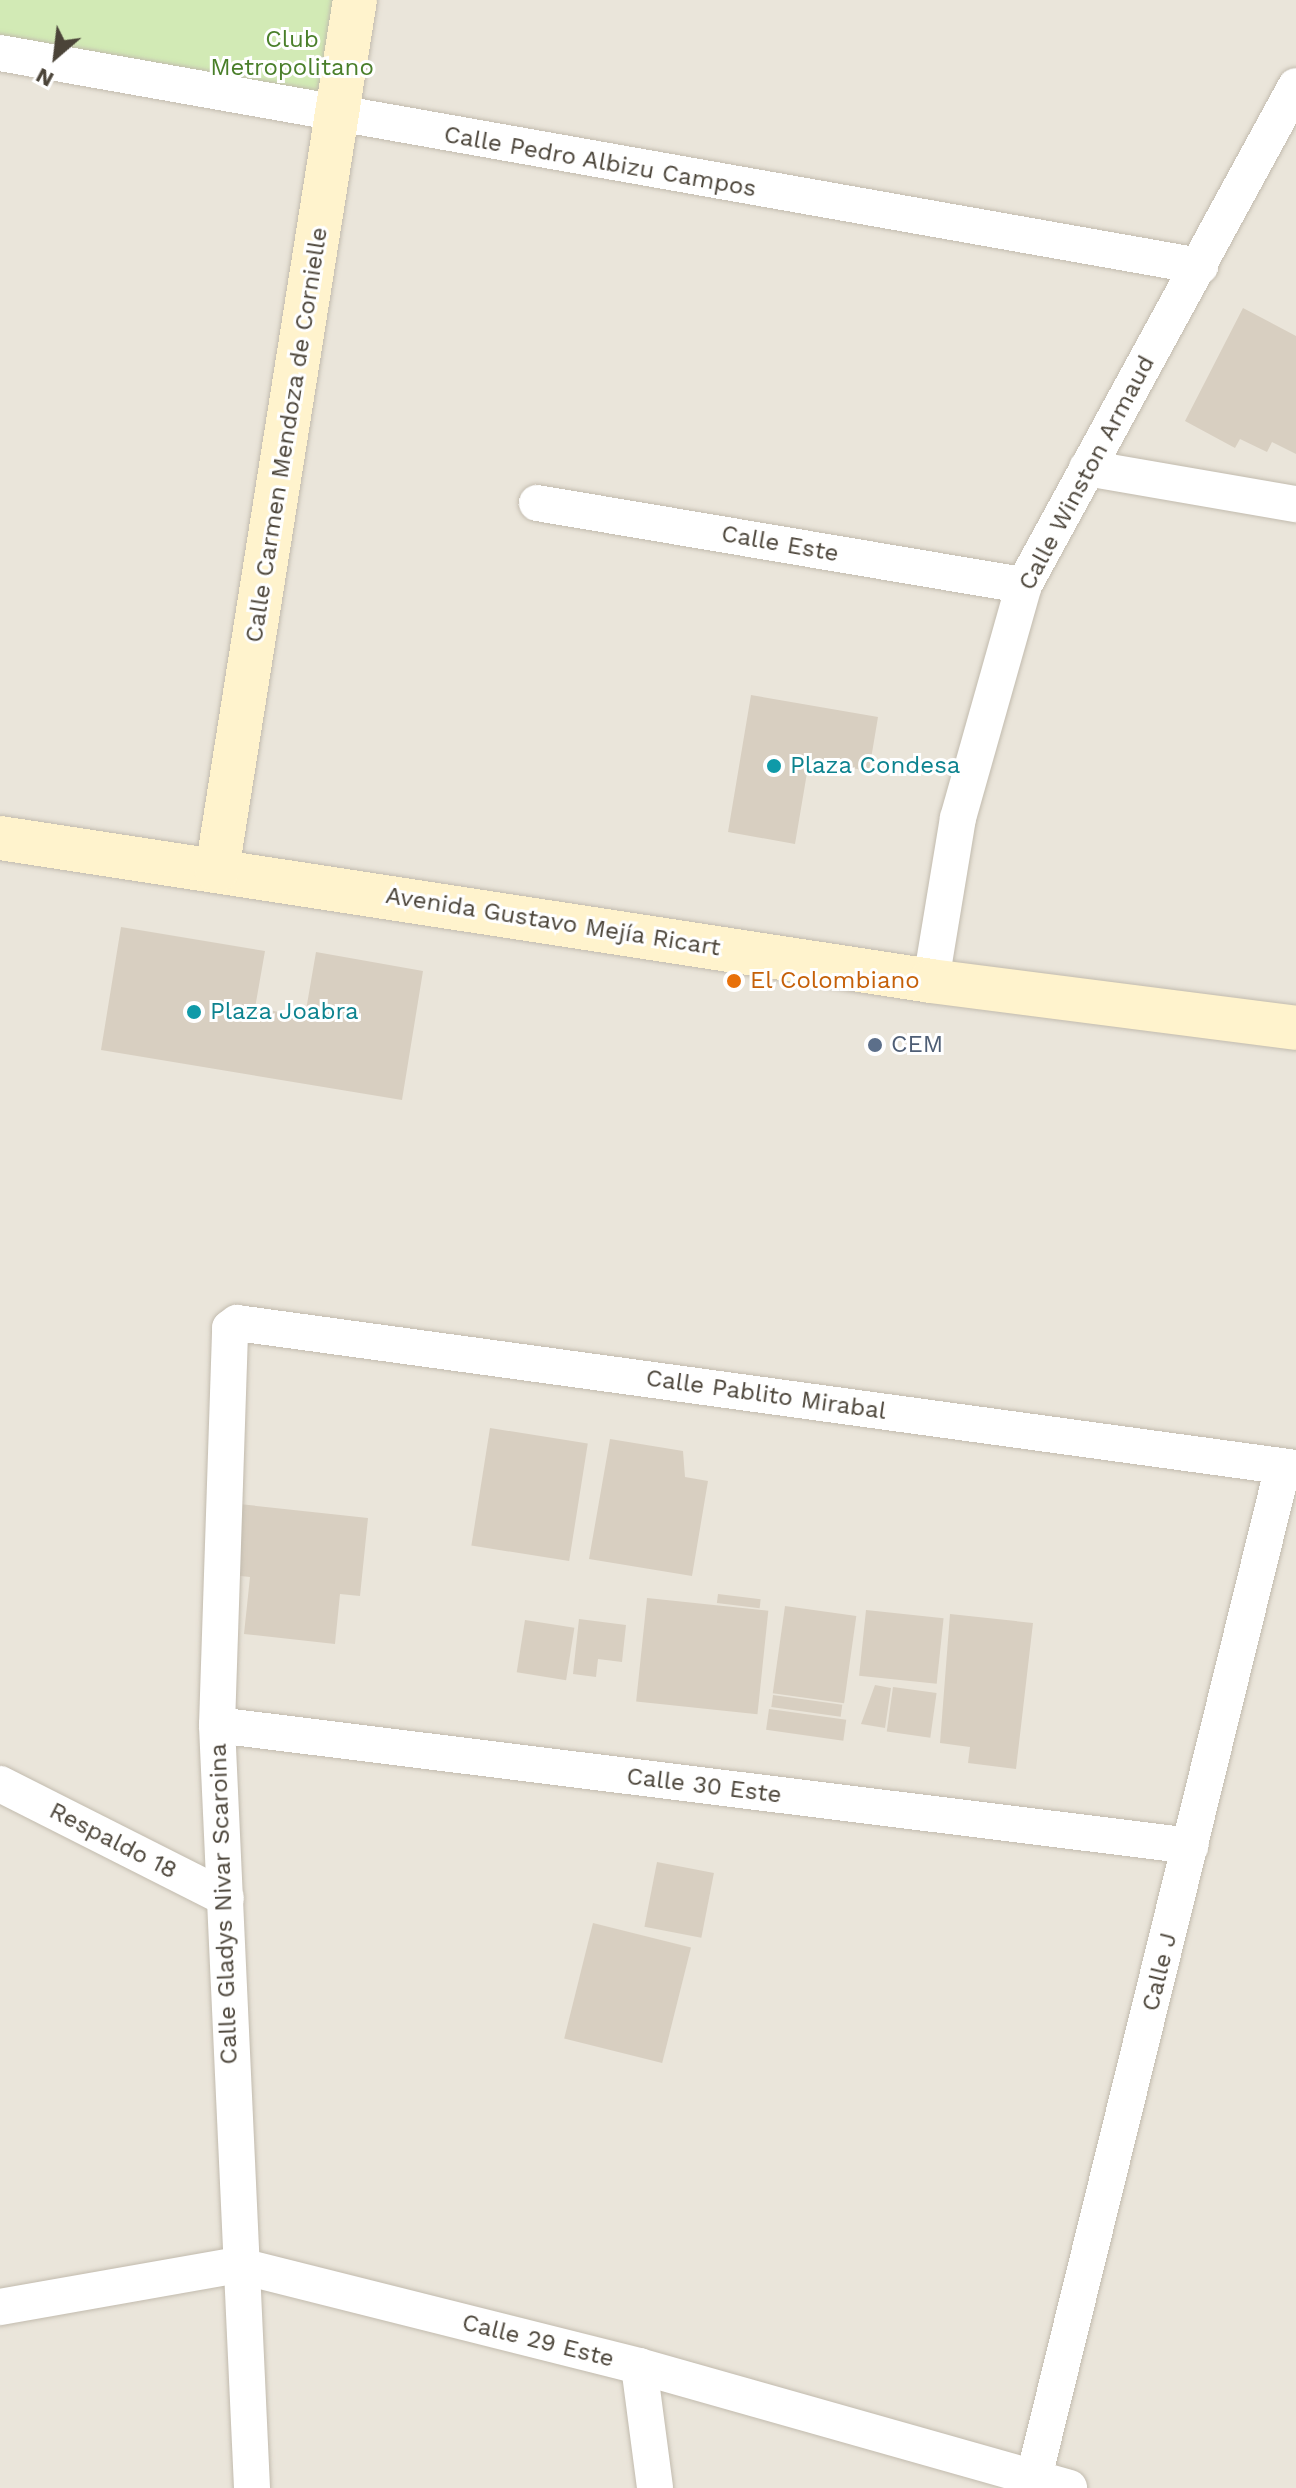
<!DOCTYPE html>
<html>
<head>
<meta charset="utf-8">
<style>
	body { margin:0 }
	#map { position:relative; width:1296px; height:2488px; overflow:hidden; background:#f6f3ec; font-family:"Work Sans",sans-serif }
	div>[style] { position:absolute }
	.residential>* { inset:0; background:#eae5da; transform-origin:0 0 }
	.green>* { inset:0; background:#d2eab5 }
	.building>* { inset:0; background:#d8cfc1; transform-origin:0 0 }
	.roads { filter:drop-shadow(0 0 2px #c2bbae) drop-shadow(0 0 2px #c2bbae) }
	.street>* { height:36px; margin:-18px; padding:0 18px; transform-origin:18px; border-radius:18px; background:#fff }
	.secondary>* { height:44px; margin:-22px; padding:0 22px; transform-origin:22px; border-radius:22px; background:#fff3cd }
	.dots>* { width:22px; height:22px; translate:-50% -50%; box-sizing:border-box; border:4px solid #fff; border-radius:50% }
	span { translate:-50% -50%; white-space:nowrap; text-align:center; line-height:1.15; -webkit-text-stroke:6px #fff; paint-order:stroke }
	.park-label { font-size:24px; color:#4a7f2a }
	.street-label { font-size:24px; color:#4b4439 }
	.culture-label { font-size:24px; color:#0d838f }
	.left { translate:0 -50%; text-align:left }
	.food-label { font-size:24px; color:#c56008 }
	.service-label { font-size:24px; color:#4e5e75 }
	.north { position:absolute; left:16px; top:16px; width:80px; height:80px; -webkit-text-stroke:6px #fff; paint-order:stroke; rotate:208deg; font-size:22px; font-weight:700; line-height:32px; text-align:center; color:#4b4439 }
	.north::after { content:''; display:block; margin:auto; width:28px; height:36px; background:#4b4439; clip-path:polygon(50% 0,100% 100%,50% 72%,0 100%) }
</style>
</head>
<body>
<div id="map">
	<div class="residential">
		<div style="left:0;top:0;width:1296px;height:2488px"></div>
	</div>
	<div class="green">
		<div style="clip-path:polygon(0 0,355px 0,338px 116px,0 53px)"></div>
	</div>
	<div class="building">
		<div style="clip-path:polygon(1243px 308px,1296px 336px,1296px 454px,1272px 442px,1267px 452px,1240px 439px,1235px 448px,1185px 421px)"></div>
		<div style="clip-path:polygon(751px 695px,878px 717px,869px 771px,809px 761px,795px 844px,728px 832px)"></div>
		<div style="clip-path:polygon(121px 927px,265px 951px,255px 1008px,305px 1016px,316px 952px,423px 971px,402px 1100px,101px 1050px)"></div>
		<div style="left:490px;top:1428px;width:99px;height:119px;rotate:9deg"></div>
		<div style="clip-path:polygon(610px 1439px,683px 1451px,685px 1477px,708px 1481px,692px 1576px,589px 1559px)"></div>
		<div style="clip-path:polygon(239px 1504px,368px 1518px,360px 1596px,340px 1594px,335px 1644px,244px 1634px,250px 1577px,232px 1575px)"></div>
		<div style="left:718px;top:1594px;width:43px;height:9px;rotate:7deg"></div>
		<div style="left:647px;top:1598px;width:122px;height:104px;rotate:6deg"></div>
		<div style="left:785px;top:1606px;width:72px;height:88px;rotate:8deg"></div>
		<div style="left:866px;top:1610px;width:78px;height:66px;rotate:6deg"></div>
		<div style="clip-path:polygon(950px 1614px,1033px 1623px,1016px 1769px,968px 1763px,970px 1747px,940px 1743px)"></div>
		<div style="clip-path:polygon(579px 1619px,626px 1625px,622px 1662px,598px 1659px,596px 1677px,573px 1674px)"></div>
		<div style="left:525px;top:1620px;width:50px;height:53px;rotate:9deg"></div>
		<div style="clip-path:polygon(875px 1685px,891px 1688px,885px 1728px,861px 1724px)"></div>
		<div style="left:893px;top:1687px;width:44px;height:45px;rotate:8deg"></div>
		<div style="left:773px;top:1695px;width:70px;height:12px;rotate:8deg"></div>
		<div style="left:769px;top:1709px;width:78px;height:21px;rotate:8deg"></div>
		<div style="left:657px;top:1862px;width:58px;height:66px;rotate:11deg"></div>
		<div style="left:593px;top:1923px;width:101px;height:119px;rotate:14deg"></div>
	</div>
	<div class="roads">
		<div class="street">
			<div style="left:0;top:53px;width:1219px;rotate:10.07deg"></div>
			<div style="left:1087px;top:468px;width:212px;rotate:9.8deg"></div>
			<div style="left:537px;top:503px;width:494px;rotate:9.6deg"></div>
			<div style="left:931px;top:981px;width:165px;rotate:-80.6deg"></div>
			<div style="left:958px;top:818px;width:242px;rotate:-74.2deg"></div>
			<div style="left:1024px;top:585px;width:568px;rotate:-61.41deg"></div>
			<div style="left:217px;top:1725px;width:981px;rotate:7.08deg"></div>
			<div style="left:0;top:1784px;width:253px;rotate:26.8deg"></div>
			<div style="left:0;top:2307px;width:241px;rotate:-10deg"></div>
			<div style="left:237px;top:2265px;width:414px;rotate:14.1deg"></div>
			<div style="left:639px;top:2366px;width:447px;rotate:15.8deg"></div>
			<div style="left:639px;top:2366px;width:123px;rotate:82.5deg"></div>
			<div style="left:1034px;top:2477px;width:1041px;rotate:-76.16deg"></div>
			<div style="left:252px;top:2488px;width:764px;rotate:-92.63deg"></div>
			<div style="left:217px;top:1725px;width:397px;rotate:-88.1deg"></div>
			<div style="left:230px;top:1328px;width:9px;rotate:-36deg"></div>
			<div style="left:237px;top:1323px;width:1069px;rotate:7.8deg"></div>
		</div>
		<div class="secondary">
			<div style="left:0;top:838px;width:942px;rotate:8.73deg"></div>
			<div style="left:931px;top:981px;width:368px;rotate:7.3deg"></div>
			<div style="left:217px;top:870px;width:881px;rotate:-80.99deg"></div>
		</div>
	</div>
	<div class="dots">
		<div style="left:774px;top:766px;background:#0f9aa8"></div>
		<div style="left:734px;top:981px;background:#e8710a"></div>
		<div style="left:194px;top:1012px;background:#0f9aa8"></div>
		<div style="left:875px;top:1045px;background:#5c6f8a"></div>
	</div>
	<div class="park-label">
		<span style="left:292px;top:54px">Club<br>Metropolitano</span>
	</div>
	<div class="street-label">
		<span style="left:600px;top:162px;rotate:10deg">Calle Pedro Albizu Campos</span>
		<span style="left:287px;top:435px;rotate:-81deg">Calle Carmen Mendoza de Cornielle</span>
		<span style="left:1087px;top:473px;rotate:-62deg">Calle Winston Armaud</span>
		<span style="left:780px;top:544px;rotate:10deg">Calle Este</span>
		<span style="left:553px;top:922px;rotate:9deg">Avenida Gustavo Mejía Ricart</span>
		<span style="left:766px;top:1395px;rotate:8deg">Calle Pablito Mirabal</span>
		<span style="left:704px;top:1786px;rotate:7deg">Calle 30 Este</span>
		<span style="left:113px;top:1841px;rotate:27deg">Respaldo 18</span>
		<span style="left:224px;top:1904px;rotate:-92deg">Calle Gladys Nivar Scaroina</span>
		<span style="left:1160px;top:1972px;rotate:-76deg">Calle J</span>
		<span style="left:538px;top:2341px;rotate:14deg">Calle 29 Este</span>
	</div>
	<div class="culture-label">
		<span class="left" style="left:790px;top:766px">Plaza Condesa</span>
		<span class="left" style="left:210px;top:1012px">Plaza Joabra</span>
	</div>
	<div class="food-label">
		<span class="left" style="left:750px;top:981px">El Colombiano</span>
	</div>
	<div class="service-label">
		<span class="left" style="left:891px;top:1045px">CEM</span>
	</div>
	<div class="north">N</div>
</div>
</body>
</html>
